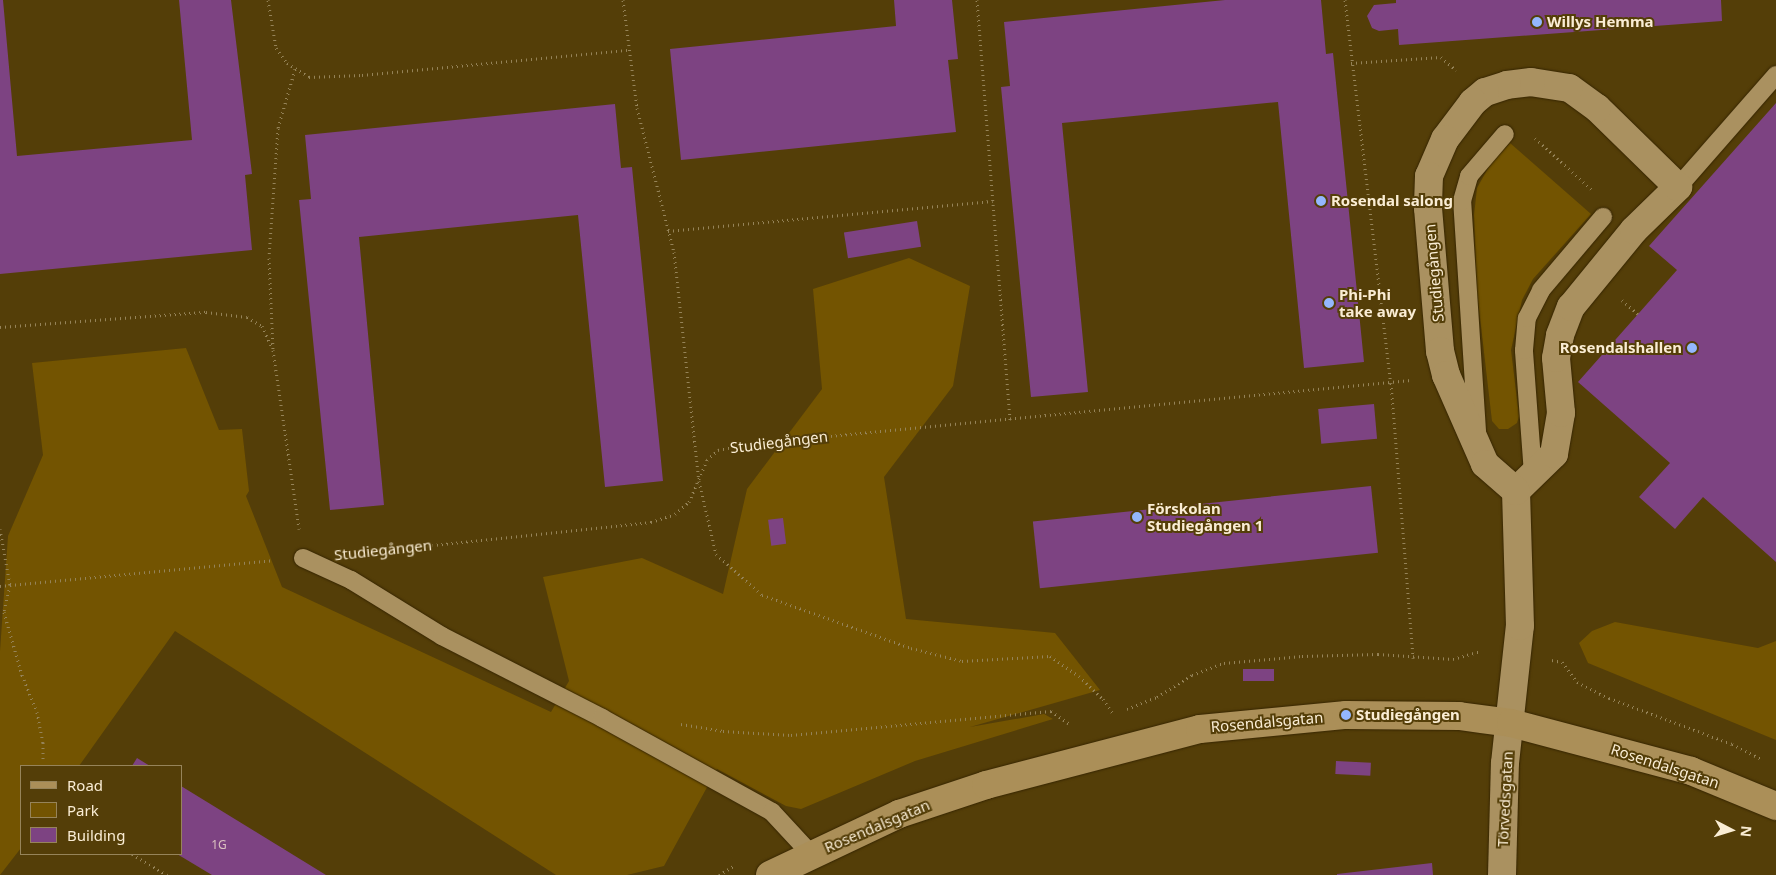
<!DOCTYPE html>
<html>
<head>
<meta charset="utf-8">
<style>
	body { margin:0 }
	#map { position:relative; width:1776px; height:875px; overflow:hidden; background:#543e08; font-family:"Noto Sans",sans-serif }
	div>[style] { position:absolute }
	.green>* { inset:0; background:#735401 }
	.building>* { inset:0; background:#7d4382; transform-origin:0 0 }
	.path>* { height:3px; margin-top:-1.5px; transform-origin:0; background:repeating-linear-gradient(90deg,#958358 0 1px,transparent 0 5px) }
	.roads { filter:drop-shadow(0 0 1px #362500) drop-shadow(0 0 1px #362500) }
	.lane>* { height:18px; margin:-9px; padding:0 9px; transform-origin:9px; border-radius:9px; background:#aa9160 }
	.street>* { height:28px; margin:-14px; padding:0 14px; transform-origin:14px; border-radius:14px; background:#aa9160 }
	.secondary>* { height:28px; margin:-14px; padding:0 14px; transform-origin:14px; border-radius:14px; background:#ab8f58 }
	.dots>* { width:14px; height:14px; translate:-50% -50%; box-sizing:border-box; border:2px solid #543e08; border-radius:50% }
	span { translate:-50% -50%; white-space:nowrap; text-align:center; line-height:1.15; -webkit-text-stroke:4px #543e08; paint-order:stroke }
	.number-label { font-size:12px; color:#dbc2c0 }
	.number-label span { -webkit-text-stroke-width:0 }
	.poi-label { font-size:15px; color:#faedd4; font-weight:700 }
	.left { translate:0 -50%; text-align:left }
	.right { translate:-100% -50%; text-align:right }
	.street-label { font-size:15px; color:#faedd4 }
	.legend { position:absolute; left:20px; top:765px; width:162px; height:90px; box-sizing:border-box; background:#543e08; border:1px solid #96845a; margin:0; padding:6px 9px; list-style:none; font-size:15px; color:#faedd4 }
	.legend li { display:flex; align-items:center; gap:10px; height:25px }
	.legend b { width:25px; border:1px solid #96845a }
	.north { position:absolute; left:1706px; top:805px; width:50px; height:50px; -webkit-text-stroke:4px #543e08; paint-order:stroke; rotate:95deg; font-size:14px; font-weight:700; line-height:20px; text-align:center; color:#faedd4 }
	.north::after { content:''; display:block; margin:auto; width:18px; height:22px; background:#faedd4; clip-path:polygon(50% 0,100% 100%,50% 72%,0 100%) }
</style>
</head>
<body>
<div id="map">
	<div class="green">
		<div style="clip-path:polygon(1510px 143px,1591px 214px,1533px 279px,1522px 300px,1511px 350px,1519px 416px,1517px 423px,1508px 429px,1499px 429px,1492px 421px,1477px 292px,1474px 215px,1477px 188px,1491px 163px)"></div>
		<div style="clip-path:polygon(909px 258px,970px 286px,953px 386px,884px 477px,906px 619px,1055px 633px,1100px 690px,970px 727px,1044px 714px,1053px 719px,915px 761px,801px 809px,786px 806px,717px 769px,664px 866px,627px 875px,556px 875px,175px 631px,79px 766px,21px 766px,21px 848px,0 875px,0 651px,8px 536px,43px 455px,32px 363px,186px 348px,219px 430px,242px 429px,249px 491px,246px 496px,282px 587px,551px 712px,569px 681px,543px 577px,642px 558px,723px 594px,747px 489px,822px 389px,813px 289px)"></div>
		<div style="clip-path:polygon(1615px 622px,1758px 648px,1776px 641px,1776px 740px,1588px 663px,1579px 643px,1592px 631px)"></div>
	</div>
	<div class="building">
		<div style="clip-path:polygon(0 0,3px 0,17px 156px,192px 140px,179px 0,231px 0,252px 174px,245px 175px,252px 250px,0 274px)"></div>
		<div style="clip-path:polygon(894px 0,952px 0,958px 59px,948px 60px,956px 132px,681px 160px,670px 49px,896px 26px)"></div>
		<div style="clip-path:polygon(1225px 0,1321px 0,1326px 54px,1333px 53px,1364px 362px,1304px 368px,1278px 102px,1062px 123px,1088px 392px,1031px 397px,1001px 87px,1010px 86px,1004px 22px)"></div>
		<div style="clip-path:polygon(1396px 0,1721px 0,1722px 21px,1399px 45px,1398px 29px,1379px 31px,1372px 28px,1367px 16px,1374px 5px,1396px 3px)"></div>
		<div style="clip-path:polygon(1776px 103px,1776px 562px,1703px 497px,1675px 529px,1639px 497px,1670px 463px,1578px 382px,1677px 270px,1649px 246px)"></div>
		<div style="clip-path:polygon(615px 104px,621px 168px,632px 167px,663px 481px,605px 487px,578px 215px,359px 237px,384px 505px,330px 510px,299px 200px,311px 199px,305px 135px)"></div>
		<div style="left:917px;top:221px;width:26px;height:74px;rotate:81deg"></div>
		<div style="left:1374px;top:404px;width:35px;height:56px;rotate:85deg"></div>
		<div style="left:1371px;top:486px;width:67px;height:340px;rotate:84deg"></div>
		<div style="left:783px;top:518px;width:26px;height:15px;rotate:83deg"></div>
		<div style="left:1274px;top:669px;width:12px;height:31px;rotate:90deg"></div>
		<div style="clip-path:polygon(137px 758px,150px 766px,132px 766px)"></div>
		<div style="left:1336px;top:761px;width:35px;height:13px;rotate:3deg"></div>
		<div style="clip-path:polygon(181px 786px,326px 875px,212px 875px,177px 854px,181px 854px)"></div>
		<div style="clip-path:polygon(1432px 863px,1433px 875px,1337px 875px,1337px 874px)"></div>
	</div>
	<div class="path">
		<div style="left:268px;top:0;width:49px;rotate:80.5deg"></div>
		<div style="left:276px;top:48px;width:19px;rotate:54deg"></div>
		<div style="left:287px;top:63px;width:26px;rotate:32deg"></div>
		<div style="left:309px;top:77px;width:53px;rotate:-2.2deg"></div>
		<div style="left:362px;top:75px;width:267px;rotate:-5.4deg"></div>
		<div style="left:623px;top:0;width:109px;rotate:82.6deg"></div>
		<div style="left:637px;top:108px;width:149px;rotate:75.6deg"></div>
		<div style="left:674px;top:252px;width:230px;rotate:83.8deg"></div>
		<div style="left:699px;top:481px;width:75px;rotate:76.9deg"></div>
		<div style="left:716px;top:554px;width:62px;rotate:41.7deg"></div>
		<div style="left:762px;top:595px;width:158px;rotate:19.6deg"></div>
		<div style="left:911px;top:648px;width:53px;rotate:14.3deg"></div>
		<div style="left:962px;top:661px;width:88px;rotate:-3.3deg"></div>
		<div style="left:1050px;top:656px;width:35px;rotate:35deg"></div>
		<div style="left:1079px;top:676px;width:33px;rotate:44deg"></div>
		<div style="left:1103px;top:699px;width:18px;rotate:56deg"></div>
		<div style="left:977px;top:0;width:421px;rotate:85.5deg"></div>
		<div style="left:1345px;top:0;width:386px;rotate:83.2deg"></div>
		<div style="left:1391px;top:383px;width:276px;rotate:85.4deg"></div>
		<div style="left:1351px;top:63px;width:90px;rotate:-3.8deg"></div>
		<div style="left:1441px;top:57px;width:20px;rotate:41deg"></div>
		<div style="left:295px;top:69px;width:61px;rotate:106.1deg"></div>
		<div style="left:278px;top:128px;width:130px;rotate:94deg"></div>
		<div style="left:269px;top:258px;width:92px;rotate:87.5deg"></div>
		<div style="left:273px;top:350px;width:181px;rotate:81.7deg"></div>
		<div style="left:1535px;top:138px;width:76px;rotate:42.3deg"></div>
		<div style="left:668px;top:231px;width:326px;rotate:-5.3deg"></div>
		<div style="left:1622px;top:300px;width:21px;rotate:41deg"></div>
		<div style="left:0;top:327px;width:207px;rotate:-4.2deg"></div>
		<div style="left:206px;top:312px;width:41px;rotate:7deg"></div>
		<div style="left:247px;top:317px;width:17px;rotate:31deg"></div>
		<div style="left:262px;top:326px;width:23px;rotate:65deg"></div>
		<div style="left:0;top:529px;width:57px;rotate:79.9deg"></div>
		<div style="left:10px;top:585px;width:28px;rotate:103deg"></div>
		<div style="left:4px;top:612px;width:66px;rotate:74.1deg"></div>
		<div style="left:22px;top:675px;width:40px;rotate:68deg"></div>
		<div style="left:37px;top:712px;width:31px;rotate:79deg"></div>
		<div style="left:43px;top:742px;width:24px;rotate:90deg"></div>
		<div style="left:367px;top:552px;width:286px;rotate:-6deg"></div>
		<div style="left:651px;top:522px;width:25px;rotate:-18deg"></div>
		<div style="left:675px;top:514px;width:18px;rotate:-41deg"></div>
		<div style="left:689px;top:502px;width:46px;rotate:-66.8deg"></div>
		<div style="left:707px;top:460px;width:15px;rotate:-42deg"></div>
		<div style="left:718px;top:450px;width:29px;rotate:-12deg"></div>
		<div style="left:746px;top:444px;width:668px;rotate:-5.5deg"></div>
		<div style="left:0;top:586px;width:274px;rotate:-5.4deg"></div>
		<div style="left:1552px;top:660px;width:10px;rotate:11deg"></div>
		<div style="left:1562px;top:662px;width:25px;rotate:53deg"></div>
		<div style="left:1577px;top:682px;width:36px;rotate:27deg"></div>
		<div style="left:1609px;top:698px;width:131px;rotate:20.5deg"></div>
		<div style="left:1732px;top:744px;width:34px;rotate:27deg"></div>
		<div style="left:1127px;top:709px;width:32px;rotate:-22deg"></div>
		<div style="left:1157px;top:697px;width:41px;rotate:-32.2deg"></div>
		<div style="left:1192px;top:675px;width:34px;rotate:-21deg"></div>
		<div style="left:1224px;top:663px;width:78px;rotate:-5.1deg"></div>
		<div style="left:1302px;top:656px;width:76px;rotate:-1.5deg"></div>
		<div style="left:1378px;top:654px;width:75px;rotate:3.8deg"></div>
		<div style="left:1453px;top:659px;width:29px;rotate:-16deg"></div>
		<div style="left:681px;top:724px;width:43px;rotate:9.5deg"></div>
		<div style="left:723px;top:731px;width:68px;rotate:3.4deg"></div>
		<div style="left:791px;top:735px;width:261px;rotate:-5.3deg"></div>
		<div style="left:1051px;top:711px;width:24px;rotate:35deg"></div>
		<div style="left:132px;top:854px;width:41px;rotate:31deg"></div>
		<div style="left:719px;top:875px;width:19px;rotate:-32deg"></div>
	</div>
	<div class="roads">
		<div class="lane">
			<div style="left:1678px;top:187px;width:149px;rotate:-48.8deg"></div>
			<div style="left:1477px;top:431px;width:230px;rotate:-93.7deg"></div>
			<div style="left:1462px;top:201px;width:26px;rotate:-74deg"></div>
			<div style="left:1469px;top:176px;width:55px;rotate:-49.4deg"></div>
			<div style="left:1533px;top:474px;width:124px;rotate:-94.2deg"></div>
			<div style="left:1524px;top:350px;width:32px;rotate:-85deg"></div>
			<div style="left:1527px;top:318px;width:31px;rotate:-63deg"></div>
			<div style="left:1541px;top:290px;width:96px;rotate:-49.7deg"></div>
			<div style="left:303px;top:558px;width:53px;rotate:24.6deg"></div>
			<div style="left:351px;top:580px;width:107px;rotate:31.6deg"></div>
			<div style="left:442px;top:636px;width:180px;rotate:27.1deg"></div>
			<div style="left:602px;top:718px;width:194px;rotate:28.9deg"></div>
			<div style="left:772px;top:812px;width:57px;rotate:47.1deg"></div>
		</div>
		<div class="street">
			<div style="left:1502px;top:875px;width:112px;rotate:-88.5deg"></div>
			<div style="left:1505px;top:763px;width:138px;rotate:-83.8deg"></div>
			<div style="left:1520px;top:626px;width:135px;rotate:-91.7deg"></div>
			<div style="left:1516px;top:491px;width:53px;rotate:-44.2deg"></div>
			<div style="left:1554px;top:454px;width:42px;rotate:-80.3deg"></div>
			<div style="left:1561px;top:413px;width:55px;rotate:-95.2deg"></div>
			<div style="left:1556px;top:358px;width:23px;rotate:-80deg"></div>
			<div style="left:1560px;top:335px;width:30px;rotate:-69deg"></div>
			<div style="left:1571px;top:307px;width:99px;rotate:-50.7deg"></div>
			<div style="left:1634px;top:230px;width:62px;rotate:-44.3deg"></div>
			<div style="left:1678px;top:187px;width:113px;rotate:-135.7deg"></div>
			<div style="left:1597px;top:108px;width:34px;rotate:-144deg"></div>
			<div style="left:1569px;top:88px;width:38px;rotate:-171deg"></div>
			<div style="left:1531px;top:82px;width:24px;rotate:173deg"></div>
			<div style="left:1507px;top:85px;width:23px;rotate:162deg"></div>
			<div style="left:1485px;top:92px;width:16px;rotate:140deg"></div>
			<div style="left:1473px;top:102px;width:46px;rotate:127.1deg"></div>
			<div style="left:1445px;top:139px;width:40px;rotate:113.4deg"></div>
			<div style="left:1429px;top:176px;width:32px;rotate:92deg"></div>
			<div style="left:1428px;top:208px;width:144px;rotate:85.2deg"></div>
			<div style="left:1440px;top:351px;width:25px;rotate:76deg"></div>
			<div style="left:1446px;top:375px;width:97px;rotate:66.3deg"></div>
			<div style="left:1485px;top:464px;width:41px;rotate:41.1deg"></div>
		</div>
		<div class="secondary">
			<div style="left:770px;top:875px;width:143px;rotate:-25.3deg"></div>
			<div style="left:899px;top:814px;width:92px;rotate:-18.4deg"></div>
			<div style="left:986px;top:785px;width:221px;rotate:-14.7deg"></div>
			<div style="left:1200px;top:729px;width:147px;rotate:-5.5deg"></div>
			<div style="left:1346px;top:715px;width:113px;rotate:0.5deg"></div>
			<div style="left:1459px;top:716px;width:52px;rotate:7.7deg"></div>
			<div style="left:1511px;top:723px;width:186px;rotate:14.9deg"></div>
			<div style="left:1691px;top:771px;width:92px;rotate:22.4deg"></div>
		</div>
	</div>
	<div class="dots">
		<div style="left:1537px;top:22px;background:#94b7fd"></div>
		<div style="left:1321px;top:201px;background:#94b7fd"></div>
		<div style="left:1329px;top:303px;background:#94b7fd"></div>
		<div style="left:1692px;top:348px;background:#94b7fd"></div>
		<div style="left:1137px;top:517px;background:#94b7fd"></div>
		<div style="left:1346px;top:715px;background:#94b7fd"></div>
	</div>
	<div class="number-label">
		<span style="left:219px;top:845px">1G</span>
	</div>
	<div class="poi-label">
		<span class="left" style="left:1547px;top:22px">Willys Hemma</span>
		<span class="left" style="left:1331px;top:201px">Rosendal salong</span>
		<span class="left" style="left:1339px;top:303px">Phi-Phi<br>take away</span>
		<span class="right" style="left:1682px;top:348px">Rosendalshallen</span>
		<span class="left" style="left:1147px;top:517px">Förskolan<br>Studiegången 1</span>
		<span class="left" style="left:1356px;top:715px">Studiegången</span>
	</div>
	<div class="street-label">
		<span style="left:1434px;top:273px;rotate:-95deg">Studiegången</span>
		<span style="left:779px;top:442px;rotate:-7deg">Studiegången</span>
		<span style="left:383px;top:550px;rotate:-6deg">Studiegången</span>
		<span style="left:1267px;top:722px;rotate:-5deg">Rosendalsgatan</span>
		<span style="left:1665px;top:766px;rotate:18deg">Rosendalsgatan</span>
		<span style="left:1505px;top:799px;rotate:-87deg">Törvedsgatan</span>
		<span style="left:877px;top:826px;rotate:-23deg">Rosendalsgatan</span>
	</div>
	<ul class="legend">
	<li><b style="height:6px;background:#ab8f58"></b>Road</li>
	<li><b style="height:14px;background:#735401"></b>Park</li>
	<li><b style="height:14px;background:#7d4382"></b>Building</li>
	</ul>
	<div class="north">N</div>
</div>
</body>
</html>
